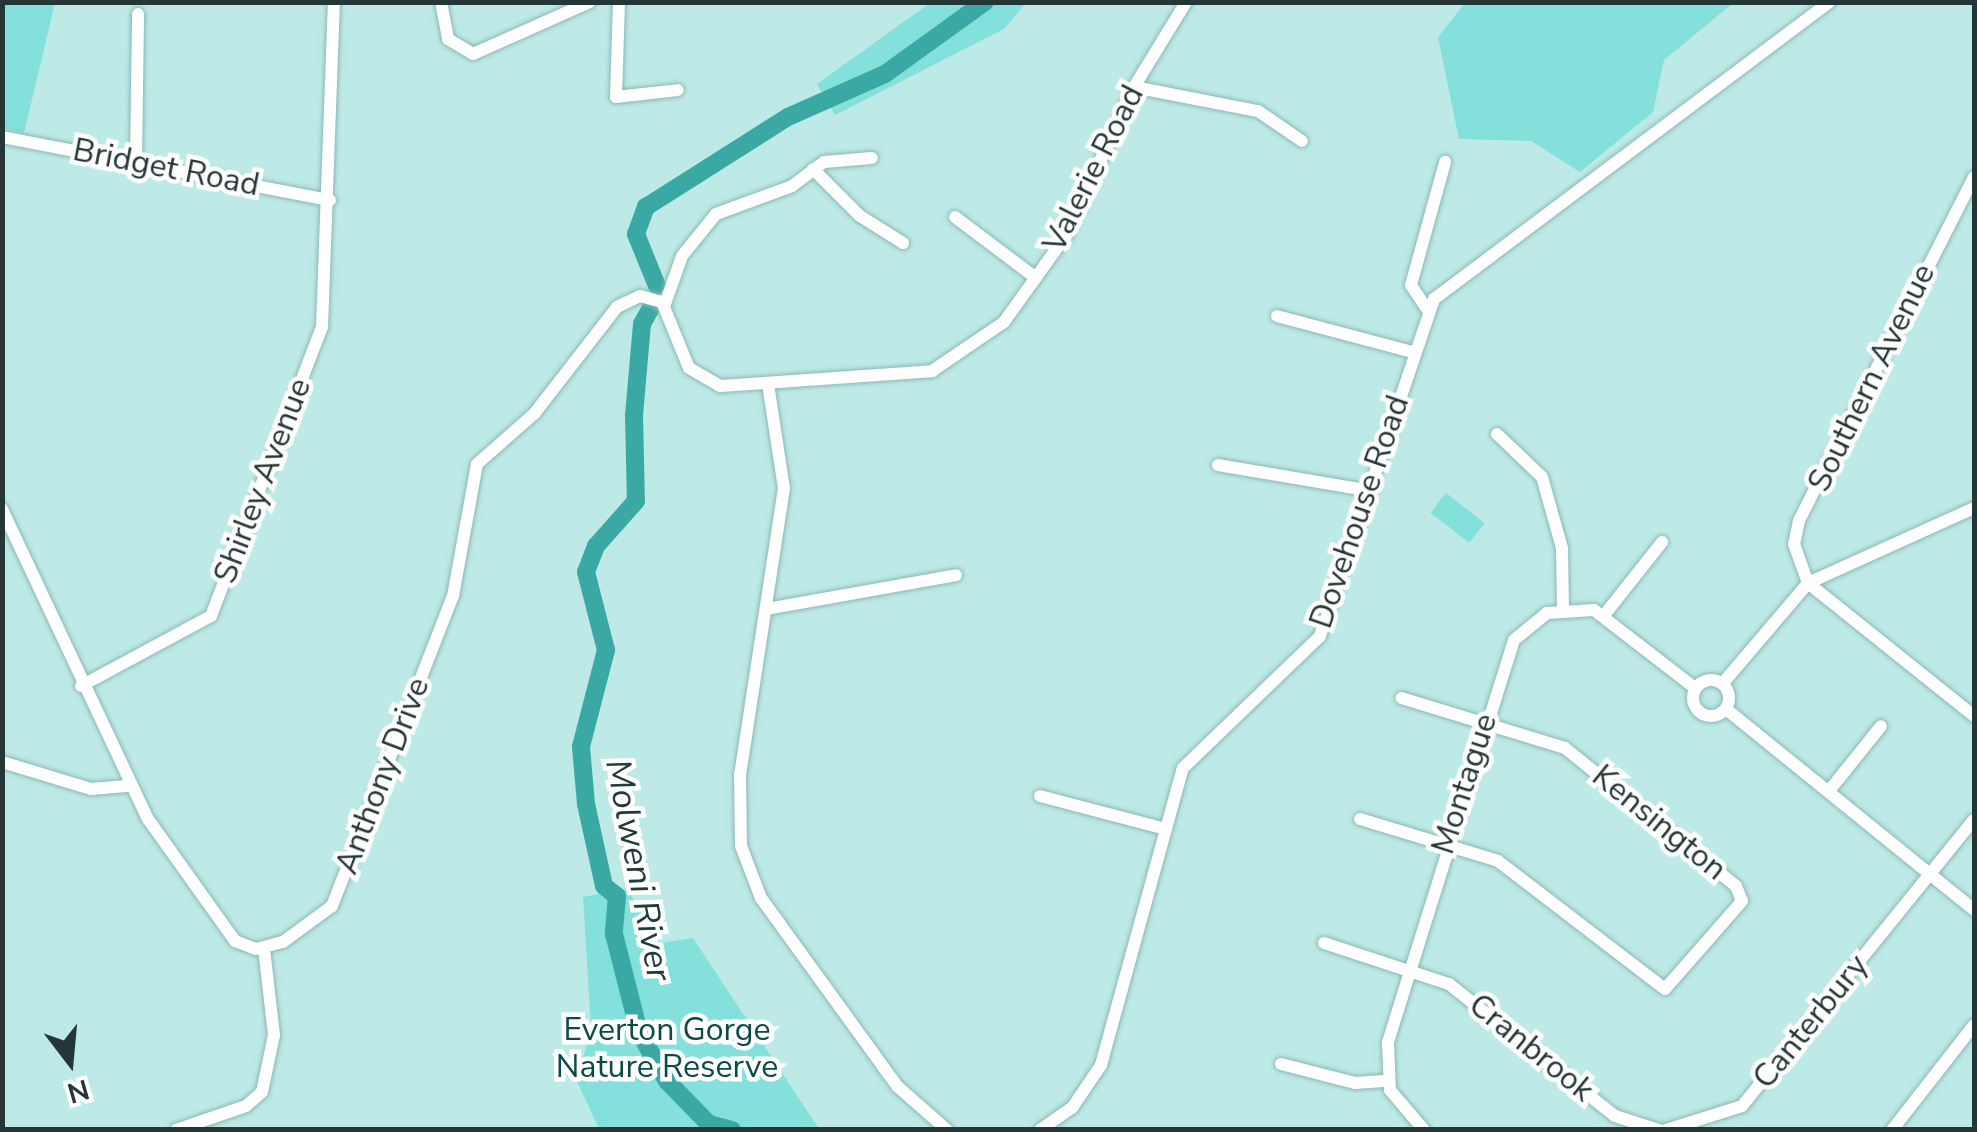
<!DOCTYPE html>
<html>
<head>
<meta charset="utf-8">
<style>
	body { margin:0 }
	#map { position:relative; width:1977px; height:1132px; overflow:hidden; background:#bdeae6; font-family:"Nunito Sans",sans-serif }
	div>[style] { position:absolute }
	.green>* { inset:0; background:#83e0da; transform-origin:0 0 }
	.river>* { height:18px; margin:-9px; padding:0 9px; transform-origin:9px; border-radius:9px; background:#3ba9a3 }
	.roads { filter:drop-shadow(0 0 2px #8cb8b4) drop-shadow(0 0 2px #8cb8b4) }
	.minor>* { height:12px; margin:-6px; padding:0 6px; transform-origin:6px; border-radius:6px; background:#fff }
	.minor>.ring { margin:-6px; padding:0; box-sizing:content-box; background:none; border:12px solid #fff; border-radius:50% }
	span { translate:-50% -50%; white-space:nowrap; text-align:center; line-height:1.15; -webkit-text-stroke:9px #fff; paint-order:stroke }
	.street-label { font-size:32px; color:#243635 }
	.park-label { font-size:32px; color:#094b48 }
	.water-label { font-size:35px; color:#223a39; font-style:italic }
	.frame { position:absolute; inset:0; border:5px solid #243635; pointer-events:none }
	.north { position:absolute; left:20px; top:1012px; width:100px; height:100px; -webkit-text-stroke:8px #fff; paint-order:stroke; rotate:164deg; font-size:28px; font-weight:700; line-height:40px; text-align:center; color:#243635 }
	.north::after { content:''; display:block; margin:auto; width:35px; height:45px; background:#243635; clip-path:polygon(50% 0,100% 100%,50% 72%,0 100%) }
</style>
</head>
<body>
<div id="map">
	<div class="green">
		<div style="clip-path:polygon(3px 2px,55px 3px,24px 133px,3px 128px)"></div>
		<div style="clip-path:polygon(930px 3px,1026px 3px,1004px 29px,835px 115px,817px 84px)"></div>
		<div style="clip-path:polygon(1514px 3px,1514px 2px,1733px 3px,1664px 60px,1653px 112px,1580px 172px,1531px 141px,1459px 139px,1438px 37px,1465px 3px)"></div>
		<div style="left:1446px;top:493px;width:49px;height:25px;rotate:38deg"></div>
		<div style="clip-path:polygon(627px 889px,661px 943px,693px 938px,819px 1129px,599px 1129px,577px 1081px,591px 1028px,583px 897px)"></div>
	</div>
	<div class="river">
		<div style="left:657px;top:286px;width:56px;rotate:-112deg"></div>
		<div style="left:636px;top:234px;width:29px;rotate:-70deg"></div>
		<div style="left:646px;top:207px;width:168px;rotate:-32.4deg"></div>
		<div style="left:788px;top:117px;width:106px;rotate:-23.9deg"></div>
		<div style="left:885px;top:74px;width:123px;rotate:-35.8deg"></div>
		<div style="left:652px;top:306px;width:21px;rotate:119deg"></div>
		<div style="left:642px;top:324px;width:92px;rotate:95deg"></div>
		<div style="left:634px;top:416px;width:85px;rotate:88.7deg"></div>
		<div style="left:636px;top:501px;width:60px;rotate:131.6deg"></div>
		<div style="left:596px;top:546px;width:28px;rotate:111deg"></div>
		<div style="left:586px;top:572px;width:81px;rotate:75.6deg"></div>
		<div style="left:606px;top:650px;width:100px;rotate:104.5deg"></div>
		<div style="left:581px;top:747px;width:57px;rotate:85deg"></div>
		<div style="left:586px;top:804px;width:84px;rotate:77.6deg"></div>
		<div style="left:604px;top:886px;width:16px;rotate:38deg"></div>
		<div style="left:617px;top:896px;width:38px;rotate:95deg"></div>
		<div style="left:614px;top:934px;width:101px;rotate:75.7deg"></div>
		<div style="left:639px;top:1032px;width:56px;rotate:60.3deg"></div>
		<div style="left:667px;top:1081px;width:60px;rotate:45.7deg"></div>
		<div style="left:709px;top:1124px;width:24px;rotate:15deg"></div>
	</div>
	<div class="roads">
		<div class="minor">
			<div style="left:441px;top:2px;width:38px;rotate:79deg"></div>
			<div style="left:448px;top:39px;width:29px;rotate:31deg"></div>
			<div style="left:473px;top:54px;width:128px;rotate:-24deg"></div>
			<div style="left:619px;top:2px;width:95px;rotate:91.8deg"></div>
			<div style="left:616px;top:97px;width:62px;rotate:-6.4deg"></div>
			<div style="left:1134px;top:87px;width:126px;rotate:11deg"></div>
			<div style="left:1258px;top:111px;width:53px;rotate:34.3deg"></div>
			<div style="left:2px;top:137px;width:334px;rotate:10.9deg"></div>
			<div style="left:136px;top:162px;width:148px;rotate:-89.2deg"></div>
			<div style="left:813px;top:169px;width:66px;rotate:45deg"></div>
			<div style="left:860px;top:216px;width:51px;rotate:32.1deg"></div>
			<div style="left:1974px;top:177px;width:386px;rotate:117deg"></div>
			<div style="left:1799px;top:521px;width:24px;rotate:102deg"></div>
			<div style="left:1794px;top:544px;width:41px;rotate:70.3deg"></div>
			<div style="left:1808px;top:583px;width:213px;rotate:38.7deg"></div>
			<div style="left:955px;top:217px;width:101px;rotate:37deg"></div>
			<div style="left:665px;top:304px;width:51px;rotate:-70.5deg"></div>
			<div style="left:682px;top:256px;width:54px;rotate:-51deg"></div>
			<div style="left:716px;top:214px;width:81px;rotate:-20.2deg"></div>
			<div style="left:792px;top:186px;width:40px;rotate:-37deg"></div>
			<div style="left:824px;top:162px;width:48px;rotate:-4.8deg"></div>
			<div style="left:1427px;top:309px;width:29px;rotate:-124deg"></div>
			<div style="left:1411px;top:285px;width:128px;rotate:-74.5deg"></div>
			<div style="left:1277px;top:316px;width:140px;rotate:14.9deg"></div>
			<div style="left:768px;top:384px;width:105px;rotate:81.3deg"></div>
			<div style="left:784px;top:488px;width:289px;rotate:98.7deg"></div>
			<div style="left:740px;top:774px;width:72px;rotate:89.2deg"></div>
			<div style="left:741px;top:846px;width:56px;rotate:69deg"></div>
			<div style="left:761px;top:898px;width:232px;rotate:54.1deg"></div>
			<div style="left:897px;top:1086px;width:67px;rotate:41.3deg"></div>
			<div style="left:1497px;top:434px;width:62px;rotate:43.7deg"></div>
			<div style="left:1542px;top:477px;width:74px;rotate:74.3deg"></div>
			<div style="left:1562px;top:548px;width:61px;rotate:89.1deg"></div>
			<div style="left:1218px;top:465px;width:155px;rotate:9.6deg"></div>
			<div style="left:2px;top:509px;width:343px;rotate:64.8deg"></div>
			<div style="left:148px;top:819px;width:150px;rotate:54.5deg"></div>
			<div style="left:235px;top:941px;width:22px;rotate:21deg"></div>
			<div style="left:256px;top:949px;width:28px;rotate:-15deg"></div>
			<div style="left:283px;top:942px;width:61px;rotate:-36.3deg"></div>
			<div style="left:332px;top:906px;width:333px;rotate:-68.7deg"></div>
			<div style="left:453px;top:596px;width:134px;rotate:-79.7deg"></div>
			<div style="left:477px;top:464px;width:76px;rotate:-41.3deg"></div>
			<div style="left:534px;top:414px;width:135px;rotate:-52.2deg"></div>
			<div style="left:617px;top:307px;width:25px;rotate:-26deg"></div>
			<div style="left:640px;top:296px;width:23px;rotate:15deg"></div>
			<div style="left:662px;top:302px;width:71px;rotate:67.8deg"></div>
			<div style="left:689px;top:368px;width:36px;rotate:30deg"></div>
			<div style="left:720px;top:386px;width:213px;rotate:-4deg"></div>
			<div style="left:932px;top:371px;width:87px;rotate:-34.2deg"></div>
			<div style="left:1004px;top:322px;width:108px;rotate:-54.4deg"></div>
			<div style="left:1067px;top:234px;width:162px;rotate:-65.5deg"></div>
			<div style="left:1134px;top:87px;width:100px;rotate:-58.5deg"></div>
			<div style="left:766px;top:609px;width:193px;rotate:-10.1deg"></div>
			<div style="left:1605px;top:614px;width:92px;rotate:-51.6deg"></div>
			<div class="ring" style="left:1693px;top:680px;width:24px;height:24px"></div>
			<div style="left:1723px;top:683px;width:131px;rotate:-49.6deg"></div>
			<div style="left:1808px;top:583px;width:182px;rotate:-24.3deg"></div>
			<div style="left:81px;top:686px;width:148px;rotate:-28.3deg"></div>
			<div style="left:211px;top:616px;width:310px;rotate:-69deg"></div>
			<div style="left:322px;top:327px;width:325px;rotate:-87.9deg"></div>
			<div style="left:1726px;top:709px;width:319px;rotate:39deg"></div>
			<div style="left:2px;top:762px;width:93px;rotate:16.9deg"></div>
			<div style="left:91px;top:789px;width:38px;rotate:-5deg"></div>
			<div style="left:1829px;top:791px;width:83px;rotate:-51.3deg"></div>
			<div style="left:1040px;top:796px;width:130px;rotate:14.7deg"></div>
			<div style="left:1360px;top:819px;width:144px;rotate:16.9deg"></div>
			<div style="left:1498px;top:861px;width:210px;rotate:37.5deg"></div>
			<div style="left:1665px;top:989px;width:117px;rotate:-48.8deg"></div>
			<div style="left:1742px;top:901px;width:16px;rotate:-112deg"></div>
			<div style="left:1736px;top:886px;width:220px;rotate:-141.1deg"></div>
			<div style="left:1565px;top:748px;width:171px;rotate:-163deg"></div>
			<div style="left:1324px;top:943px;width:132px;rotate:18.2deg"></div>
			<div style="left:1449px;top:984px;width:212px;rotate:38.5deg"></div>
			<div style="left:1615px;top:1116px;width:46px;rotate:17.7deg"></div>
			<div style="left:1281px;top:1064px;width:76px;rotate:14.4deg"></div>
			<div style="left:1355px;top:1083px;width:32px;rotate:-4deg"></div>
			<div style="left:176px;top:1130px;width:74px;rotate:-18.9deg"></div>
			<div style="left:246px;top:1106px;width:21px;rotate:-41deg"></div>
			<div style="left:262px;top:1092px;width:58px;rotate:-78.1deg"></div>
			<div style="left:274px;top:1035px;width:88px;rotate:-96.6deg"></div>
			<div style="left:1040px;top:1130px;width:39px;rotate:-35deg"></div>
			<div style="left:1072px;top:1108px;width:52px;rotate:-56deg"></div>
			<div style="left:1101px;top:1065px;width:308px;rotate:-74.6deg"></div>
			<div style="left:1183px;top:768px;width:190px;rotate:-43.9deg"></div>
			<div style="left:1320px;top:636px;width:356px;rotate:-71.3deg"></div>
			<div style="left:1434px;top:299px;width:494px;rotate:-36.9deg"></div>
			<div style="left:1424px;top:1130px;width:52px;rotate:-130.4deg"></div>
			<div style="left:1390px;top:1090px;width:48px;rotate:-92.4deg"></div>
			<div style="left:1388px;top:1042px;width:421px;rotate:-72.6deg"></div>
			<div style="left:1514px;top:640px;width:43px;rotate:-39.3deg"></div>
			<div style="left:1547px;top:613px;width:47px;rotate:-3.7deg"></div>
			<div style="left:1594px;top:610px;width:128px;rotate:37.7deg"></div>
			<div style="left:1666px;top:1130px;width:80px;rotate:-17.5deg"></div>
			<div style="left:1742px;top:1106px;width:368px;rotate:-51deg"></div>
			<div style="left:1892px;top:1130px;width:133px;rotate:-52deg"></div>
		</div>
	</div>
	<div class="street-label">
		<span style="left:166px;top:168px;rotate:11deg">Bridget Road</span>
		<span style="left:1094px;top:169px;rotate:-63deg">Valerie Road</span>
		<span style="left:1872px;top:378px;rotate:-64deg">Southern Avenue</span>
		<span style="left:263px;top:481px;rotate:-69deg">Shirley Avenue</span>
		<span style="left:1360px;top:512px;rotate:-71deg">Dovehouse Road</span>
		<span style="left:383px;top:776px;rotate:-69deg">Anthony Drive</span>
		<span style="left:1465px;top:784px;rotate:-72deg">Montague</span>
		<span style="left:1659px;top:823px;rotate:39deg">Kensington</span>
		<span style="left:1811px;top:1022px;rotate:-51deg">Canterbury</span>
		<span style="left:1531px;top:1048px;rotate:39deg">Cranbrook</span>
	</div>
	<div class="park-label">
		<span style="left:667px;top:1049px">Everton Gorge<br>Nature Reserve</span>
	</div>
	<div class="water-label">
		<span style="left:638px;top:870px;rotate:79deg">Molweni River</span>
	</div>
	<div class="frame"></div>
	<div class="north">N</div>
</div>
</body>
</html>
